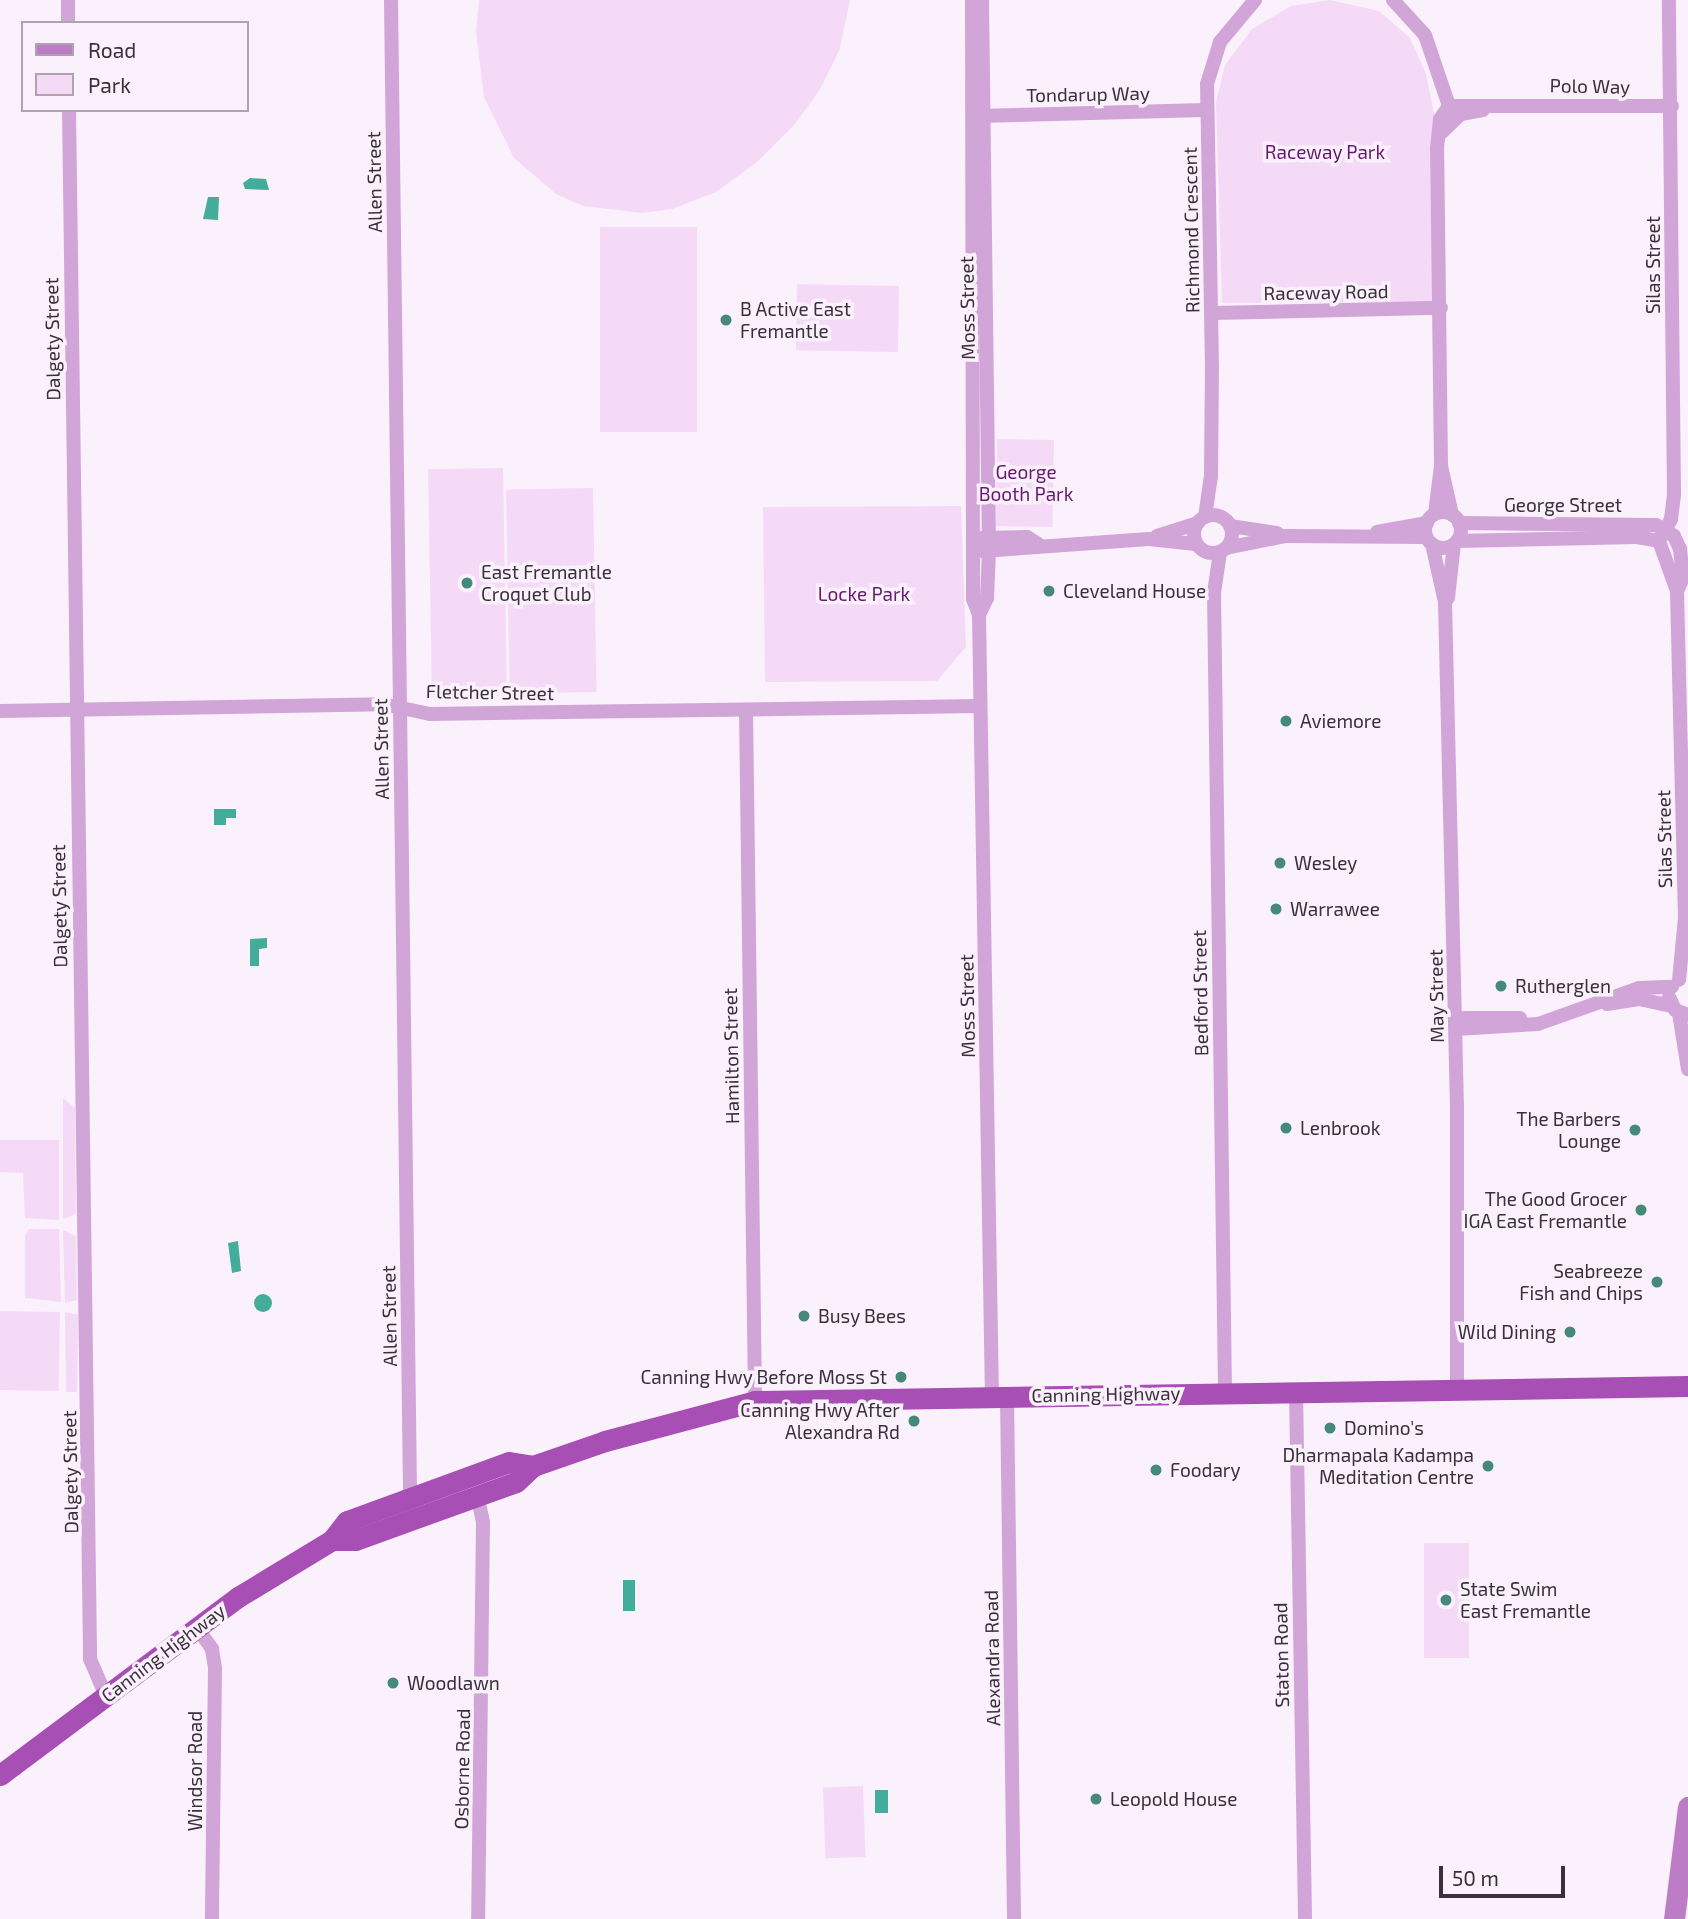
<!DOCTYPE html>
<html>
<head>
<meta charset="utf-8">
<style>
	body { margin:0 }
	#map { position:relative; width:1688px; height:1919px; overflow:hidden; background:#fbf1fc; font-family:"Exo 2",sans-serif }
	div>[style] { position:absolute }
	.green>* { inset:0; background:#f4daf7; transform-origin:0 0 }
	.water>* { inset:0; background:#43ac9a; transform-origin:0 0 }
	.round { border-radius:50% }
	.minor>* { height:14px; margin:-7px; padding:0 7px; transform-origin:7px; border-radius:7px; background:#d1a5d7 }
	.minor>.ring { margin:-7px; padding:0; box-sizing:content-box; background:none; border:14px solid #d1a5d7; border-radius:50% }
	.secondary>* { height:21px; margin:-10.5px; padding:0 10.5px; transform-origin:10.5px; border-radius:10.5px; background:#bd7dc6 }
	.trunk>* { height:21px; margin:-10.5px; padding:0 10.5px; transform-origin:10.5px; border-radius:10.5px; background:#a74fb4 }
	.dots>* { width:19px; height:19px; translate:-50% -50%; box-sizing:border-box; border:4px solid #fbf1fc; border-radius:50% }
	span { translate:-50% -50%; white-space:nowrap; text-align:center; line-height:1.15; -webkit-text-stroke:7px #fbf1fc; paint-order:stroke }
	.street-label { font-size:19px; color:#39303a }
	.park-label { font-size:19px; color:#671871 }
	.poi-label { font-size:19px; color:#39303a }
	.left { translate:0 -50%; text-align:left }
	.right { translate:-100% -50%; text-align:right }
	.legend { position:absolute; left:21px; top:21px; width:228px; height:91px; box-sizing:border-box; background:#fbf1fc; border:2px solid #ada4ae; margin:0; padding:9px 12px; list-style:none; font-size:21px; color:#39303a }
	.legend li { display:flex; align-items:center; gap:14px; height:35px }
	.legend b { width:35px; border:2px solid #ada4ae }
	.scale { position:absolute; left:1439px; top:1866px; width:126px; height:32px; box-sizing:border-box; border:4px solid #39303a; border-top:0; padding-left:9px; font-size:21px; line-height:24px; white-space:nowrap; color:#39303a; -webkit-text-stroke:5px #fbf1fc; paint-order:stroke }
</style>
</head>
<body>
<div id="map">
	<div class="green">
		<div style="clip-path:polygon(479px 0,850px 0,839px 51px,819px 91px,794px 125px,757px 162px,716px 192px,672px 209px,642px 213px,583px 206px,556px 194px,514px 158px,484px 97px,476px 31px)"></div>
		<div style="clip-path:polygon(1330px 0,1379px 11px,1410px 38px,1426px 74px,1434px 114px,1435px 302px,1222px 303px,1216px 102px,1225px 65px,1252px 29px,1291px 6px)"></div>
		<div style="left:697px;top:227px;width:205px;height:97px;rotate:90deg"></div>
		<div style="left:899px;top:286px;width:66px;height:102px;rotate:91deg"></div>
		<div style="left:997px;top:439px;width:57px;height:87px;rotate:1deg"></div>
		<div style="left:503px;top:468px;width:228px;height:75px;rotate:89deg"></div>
		<div style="left:593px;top:488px;width:204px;height:87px;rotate:89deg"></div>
		<div style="clip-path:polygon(961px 506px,966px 647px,937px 681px,765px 682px,763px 507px)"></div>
		<div style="clip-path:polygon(63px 1098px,75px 1108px,76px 1214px,63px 1219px)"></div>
		<div style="clip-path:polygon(0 1140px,59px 1140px,59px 1220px,25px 1218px,23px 1173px,0 1172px)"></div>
		<div style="clip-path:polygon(29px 1229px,59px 1229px,61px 1302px,25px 1298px,25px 1235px)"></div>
		<div style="clip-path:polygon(63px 1230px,76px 1236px,77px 1300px,65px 1303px)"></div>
		<div style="left:0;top:1311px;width:60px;height:79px;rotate:1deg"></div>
		<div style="clip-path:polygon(65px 1312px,78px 1315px,77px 1392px,66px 1392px)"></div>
		<div style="left:1424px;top:1543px;width:45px;height:115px"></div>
		<div style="left:863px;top:1786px;width:71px;height:40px;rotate:88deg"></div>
	</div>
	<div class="water">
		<div style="clip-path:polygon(250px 178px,266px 179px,269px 190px,245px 189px,243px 183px)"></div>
		<div style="clip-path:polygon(208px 197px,219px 197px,218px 220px,203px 219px)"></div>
		<div style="clip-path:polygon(214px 809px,236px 809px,236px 818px,226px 818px,226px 825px,214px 825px)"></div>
		<div style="clip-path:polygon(267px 938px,267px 948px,259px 949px,259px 966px,250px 966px,250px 939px)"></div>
		<div style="clip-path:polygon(238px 1241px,241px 1271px,232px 1273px,228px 1243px)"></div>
		<div class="round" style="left:254px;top:1294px;width:18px;height:18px"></div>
		<div style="left:623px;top:1580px;width:12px;height:31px"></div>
		<div style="left:875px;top:1790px;width:13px;height:23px"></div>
	</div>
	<div class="minor">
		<div style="left:68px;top:0;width:23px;rotate:90deg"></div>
		<div style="left:391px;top:0;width:1497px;rotate:89.27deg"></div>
		<div style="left:972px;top:0;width:599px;rotate:89.9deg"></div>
		<div style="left:973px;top:599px;width:17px;rotate:69deg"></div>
		<div style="left:979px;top:615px;width:781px;rotate:89.05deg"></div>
		<div style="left:1393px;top:0;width:47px;rotate:47.6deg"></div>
		<div style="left:1425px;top:35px;width:75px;rotate:71.3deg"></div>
		<div style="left:1449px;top:106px;width:223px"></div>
		<div style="left:69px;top:110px;width:1549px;rotate:89.22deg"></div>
		<div style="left:90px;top:1659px;width:40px;rotate:66.6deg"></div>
		<div style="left:976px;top:116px;width:229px;rotate:-1.5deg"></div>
		<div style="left:1439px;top:135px;width:30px;rotate:-44deg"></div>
		<div style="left:1461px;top:114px;width:22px;rotate:-10deg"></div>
		<div style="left:1212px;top:313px;width:229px;rotate:-1.3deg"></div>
		<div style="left:1441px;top:466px;width:50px;rotate:77.3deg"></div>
		<div class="ring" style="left:1425px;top:512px;width:22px;height:22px"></div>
		<div style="left:1435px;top:514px;width:48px;rotate:-82.9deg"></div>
		<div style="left:1441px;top:466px;width:318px;rotate:-90.7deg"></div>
		<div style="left:1437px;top:148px;width:29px;rotate:-84deg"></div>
		<div style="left:1440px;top:119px;width:16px;rotate:-55deg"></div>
		<div class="ring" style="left:1194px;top:515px;width:24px;height:24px"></div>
		<div style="left:1205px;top:517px;width:41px;rotate:-81.7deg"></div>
		<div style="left:1211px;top:476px;width:108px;rotate:-89.5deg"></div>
		<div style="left:1212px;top:368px;width:284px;rotate:-91deg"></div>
		<div style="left:1207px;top:84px;width:44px;rotate:-72.8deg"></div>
		<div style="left:1220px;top:42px;width:55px;rotate:-50.2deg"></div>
		<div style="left:1459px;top:523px;width:197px;rotate:0.6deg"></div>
		<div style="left:1656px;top:525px;width:21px;rotate:31deg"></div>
		<div style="left:1674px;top:536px;width:14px;rotate:65deg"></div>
		<div style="left:1680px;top:549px;width:29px;rotate:84deg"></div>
		<div style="left:1683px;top:578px;width:14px;rotate:115deg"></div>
		<div style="left:1230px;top:526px;width:48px;rotate:8.5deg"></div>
		<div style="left:1377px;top:532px;width:51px;rotate:-10.2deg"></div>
		<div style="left:1157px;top:536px;width:43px;rotate:-17.6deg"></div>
		<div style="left:982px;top:538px;width:45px;rotate:-1.3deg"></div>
		<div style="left:1027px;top:537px;width:13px;rotate:32deg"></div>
		<div style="left:1457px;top:541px;width:180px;rotate:-1.3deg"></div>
		<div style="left:1637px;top:537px;width:22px;rotate:10deg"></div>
		<div style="left:1659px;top:541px;width:25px;rotate:-61deg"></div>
		<div style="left:1671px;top:519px;width:25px;rotate:-83deg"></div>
		<div style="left:1674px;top:494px;width:494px;rotate:-90.6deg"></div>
		<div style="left:1659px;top:541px;width:53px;rotate:70.2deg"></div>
		<div style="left:1677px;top:591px;width:327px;rotate:88.6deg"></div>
		<div style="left:1685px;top:918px;width:62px;rotate:95.5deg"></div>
		<div style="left:1432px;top:544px;width:59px;rotate:77.4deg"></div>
		<div style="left:1445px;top:602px;width:505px;rotate:88.64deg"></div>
		<div style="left:1457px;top:1107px;width:283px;rotate:90deg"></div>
		<div style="left:1226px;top:548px;width:60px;rotate:-11.5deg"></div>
		<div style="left:1285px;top:536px;width:141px;rotate:0.4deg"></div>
		<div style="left:982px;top:551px;width:167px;rotate:-4.1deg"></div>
		<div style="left:1149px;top:539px;width:47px;rotate:6.1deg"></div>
		<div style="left:1220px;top:552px;width:41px;rotate:98.3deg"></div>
		<div style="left:1214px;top:593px;width:799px;rotate:89.21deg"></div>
		<div style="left:1448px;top:598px;width:54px;rotate:-83.7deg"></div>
		<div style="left:979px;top:615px;width:19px;rotate:-65deg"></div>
		<div style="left:987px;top:598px;width:48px;rotate:-87.6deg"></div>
		<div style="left:989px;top:550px;width:550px;rotate:-90.73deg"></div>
		<div style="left:746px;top:710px;width:691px;rotate:89.25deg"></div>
		<div style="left:0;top:711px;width:383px;rotate:-1deg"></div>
		<div style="left:383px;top:704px;width:48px;rotate:12deg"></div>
		<div style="left:430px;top:714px;width:550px;rotate:-0.83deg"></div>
		<div style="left:1669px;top:997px;width:14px;rotate:65deg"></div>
		<div style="left:1675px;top:1010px;width:14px;rotate:21deg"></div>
		<div style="left:1607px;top:1004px;width:32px;rotate:-9deg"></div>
		<div style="left:1639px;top:999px;width:34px;rotate:12deg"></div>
		<div style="left:1679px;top:1013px;width:57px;rotate:80.9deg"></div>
		<div style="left:1455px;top:1018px;width:65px"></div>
		<div style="left:1456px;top:1029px;width:82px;rotate:-3.5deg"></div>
		<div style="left:1538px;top:1024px;width:107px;rotate:-19.6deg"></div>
		<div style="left:1639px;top:988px;width:33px;rotate:-2deg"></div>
		<div style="left:1296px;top:1391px;width:528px;rotate:89.02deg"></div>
		<div style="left:1007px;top:1396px;width:523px;rotate:89.23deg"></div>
		<div style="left:477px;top:1494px;width:29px;rotate:78deg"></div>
		<div style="left:483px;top:1522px;width:397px;rotate:90.7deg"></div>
		<div style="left:197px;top:1628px;width:26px;rotate:54deg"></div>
		<div style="left:212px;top:1649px;width:19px;rotate:81deg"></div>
		<div style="left:215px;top:1668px;width:251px;rotate:90.7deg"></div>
	</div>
	<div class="secondary">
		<div style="left:1674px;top:1919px;width:113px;rotate:-82.9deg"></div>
	</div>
	<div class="trunk">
		<div style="left:332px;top:1540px;width:23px"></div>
		<div style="left:355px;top:1540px;width:171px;rotate:-19.8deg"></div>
		<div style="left:516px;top:1482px;width:23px;rotate:-43deg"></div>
		<div style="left:533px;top:1466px;width:76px;rotate:-19.1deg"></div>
		<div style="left:605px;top:1441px;width:155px;rotate:-14.9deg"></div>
		<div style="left:755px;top:1401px;width:933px;rotate:-0.92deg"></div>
		<div style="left:0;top:1775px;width:297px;rotate:-36.8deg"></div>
		<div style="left:238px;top:1597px;width:110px;rotate:-31.2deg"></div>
		<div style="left:332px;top:1540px;width:24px;rotate:-52deg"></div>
		<div style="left:347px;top:1521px;width:172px;rotate:-20deg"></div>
		<div style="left:509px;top:1462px;width:24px;rotate:9deg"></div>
	</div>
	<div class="dots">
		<div style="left:726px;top:320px;background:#45887c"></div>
		<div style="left:467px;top:583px;background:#45887c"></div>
		<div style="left:1049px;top:591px;background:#45887c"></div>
		<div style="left:1286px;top:721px;background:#45887c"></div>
		<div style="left:1280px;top:863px;background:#45887c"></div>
		<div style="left:1276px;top:909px;background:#45887c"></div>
		<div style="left:1501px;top:986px;background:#45887c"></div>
		<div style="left:1286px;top:1128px;background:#45887c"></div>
		<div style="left:1635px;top:1130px;background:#45887c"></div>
		<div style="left:1641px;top:1210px;background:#45887c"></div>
		<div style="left:1657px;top:1282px;background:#45887c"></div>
		<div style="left:804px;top:1316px;background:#45887c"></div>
		<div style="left:1570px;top:1332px;background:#45887c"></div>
		<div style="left:901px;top:1377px;background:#45887c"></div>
		<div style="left:914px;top:1421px;background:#45887c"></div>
		<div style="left:1330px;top:1428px;background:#45887c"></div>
		<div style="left:1488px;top:1466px;background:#45887c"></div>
		<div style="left:1156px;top:1470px;background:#45887c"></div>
		<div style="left:1446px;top:1600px;background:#45887c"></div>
		<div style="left:393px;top:1683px;background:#45887c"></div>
		<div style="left:1096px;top:1799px;background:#45887c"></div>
	</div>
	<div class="street-label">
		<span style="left:1590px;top:86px;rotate:1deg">Polo Way</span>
		<span style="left:1088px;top:94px;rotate:-1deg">Tondarup Way</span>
		<span style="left:374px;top:182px;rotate:-91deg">Allen Street</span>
		<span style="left:1191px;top:230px;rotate:-91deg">Richmond Crescent</span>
		<span style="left:1653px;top:265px;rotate:-90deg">Silas Street</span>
		<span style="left:1326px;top:292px;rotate:-1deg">Raceway Road</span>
		<span style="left:967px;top:308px;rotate:-91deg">Moss Street</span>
		<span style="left:52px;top:339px;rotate:-91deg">Dalgety Street</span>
		<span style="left:1563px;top:505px">George Street</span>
		<span style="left:490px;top:692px;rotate:1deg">Fletcher Street</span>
		<span style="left:381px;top:749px;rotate:-91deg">Allen Street</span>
		<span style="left:1664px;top:839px;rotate:-91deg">Silas Street</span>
		<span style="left:59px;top:906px;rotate:-91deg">Dalgety Street</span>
		<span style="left:1200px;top:993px;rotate:-91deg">Bedford Street</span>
		<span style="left:1436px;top:996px;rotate:-91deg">May Street</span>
		<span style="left:967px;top:1006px;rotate:-91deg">Moss Street</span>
		<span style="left:731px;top:1056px;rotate:-91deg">Hamilton Street</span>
		<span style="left:389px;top:1316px;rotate:-91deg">Allen Street</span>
		<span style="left:1106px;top:1394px;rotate:-1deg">Canning Highway</span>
		<span style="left:70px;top:1472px;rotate:-91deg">Dalgety Street</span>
		<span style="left:163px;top:1653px;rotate:-37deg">Canning Highway</span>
		<span style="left:1281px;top:1655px;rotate:-91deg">Staton Road</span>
		<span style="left:992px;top:1658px;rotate:-91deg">Alexandra Road</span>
		<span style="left:462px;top:1769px;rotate:-89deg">Osborne Road</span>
		<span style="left:195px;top:1771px;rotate:-90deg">Windsor Road</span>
	</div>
	<div class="park-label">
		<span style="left:1325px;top:152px">Raceway Park</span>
		<span style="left:1026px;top:483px">George<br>Booth Park</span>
		<span style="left:864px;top:594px">Locke Park</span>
	</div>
	<div class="poi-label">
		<span class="left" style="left:740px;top:320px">B Active East<br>Fremantle</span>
		<span class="left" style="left:481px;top:583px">East Fremantle<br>Croquet Club</span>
		<span class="left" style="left:1063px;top:591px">Cleveland House</span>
		<span class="left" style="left:1300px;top:721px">Aviemore</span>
		<span class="left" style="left:1294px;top:863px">Wesley</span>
		<span class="left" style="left:1290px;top:909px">Warrawee</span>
		<span class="left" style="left:1515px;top:986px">Rutherglen</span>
		<span class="right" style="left:1621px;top:1130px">The Barbers<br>Lounge</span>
		<span class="left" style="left:1300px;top:1128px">Lenbrook</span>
		<span class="right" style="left:1627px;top:1210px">The Good Grocer<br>IGA East Fremantle</span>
		<span class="right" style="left:1643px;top:1282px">Seabreeze<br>Fish and Chips</span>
		<span class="left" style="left:818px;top:1316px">Busy Bees</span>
		<span class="right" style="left:1556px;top:1332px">Wild Dining</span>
		<span class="right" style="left:887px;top:1377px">Canning Hwy Before Moss St</span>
		<span class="right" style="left:900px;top:1421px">Canning Hwy After<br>Alexandra Rd</span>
		<span class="left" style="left:1344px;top:1428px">Domino's</span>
		<span class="right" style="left:1474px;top:1466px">Dharmapala Kadampa<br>Meditation Centre</span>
		<span class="left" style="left:1170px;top:1470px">Foodary</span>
		<span class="left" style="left:1460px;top:1600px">State Swim<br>East Fremantle</span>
		<span class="left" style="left:407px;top:1683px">Woodlawn</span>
		<span class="left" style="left:1110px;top:1799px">Leopold House</span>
	</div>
	<ul class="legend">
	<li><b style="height:9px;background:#bd7dc6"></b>Road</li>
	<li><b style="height:19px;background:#f4daf7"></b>Park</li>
	</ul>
	<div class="scale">50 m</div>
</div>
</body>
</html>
